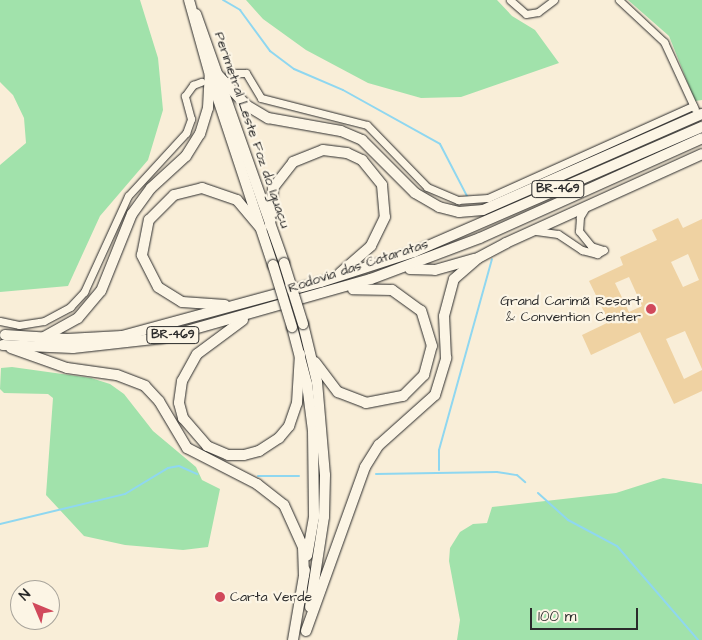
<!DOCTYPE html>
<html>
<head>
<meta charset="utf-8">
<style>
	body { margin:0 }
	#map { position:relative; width:702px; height:640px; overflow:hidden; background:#f9eed8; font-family:"Architects Daughter",sans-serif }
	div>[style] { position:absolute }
	.green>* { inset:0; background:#a1e2ab }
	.stream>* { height:2px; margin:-1px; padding:0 1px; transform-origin:1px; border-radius:1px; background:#8fd7f0 }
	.building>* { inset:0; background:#efd2a2 }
	.roads { filter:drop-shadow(0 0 1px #2b2b2b) drop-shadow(0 0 1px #2b2b2b) }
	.minor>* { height:7px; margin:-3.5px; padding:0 3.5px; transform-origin:3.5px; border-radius:3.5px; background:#fcf5e5 }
	.highway>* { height:10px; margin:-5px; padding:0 5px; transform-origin:5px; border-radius:5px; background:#fcf5e5 }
	.bridges { filter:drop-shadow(0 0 1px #2b2b2b) drop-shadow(0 0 1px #2b2b2b) }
	.highway-bridge>* { height:10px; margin:-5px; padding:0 5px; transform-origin:5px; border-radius:5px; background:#fcf5e5 }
	.dots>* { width:14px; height:14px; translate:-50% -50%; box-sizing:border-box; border:2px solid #fcf5e5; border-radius:50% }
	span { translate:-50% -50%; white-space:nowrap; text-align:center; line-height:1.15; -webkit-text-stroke:4.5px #fcf5e5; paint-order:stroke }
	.shield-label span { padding:1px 4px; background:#fcf5e5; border:1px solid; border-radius:4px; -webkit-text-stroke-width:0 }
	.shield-label { font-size:12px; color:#2b2b2b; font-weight:700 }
	.street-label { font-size:14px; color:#2b2b2b }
	.poi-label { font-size:14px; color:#2b2b2b }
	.right { translate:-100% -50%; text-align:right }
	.left { translate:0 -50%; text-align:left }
	.north { position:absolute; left:10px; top:580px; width:50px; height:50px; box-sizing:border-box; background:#fcf5e5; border:1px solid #a8a49b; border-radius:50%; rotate:315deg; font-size:14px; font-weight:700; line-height:20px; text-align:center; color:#2b2b2b }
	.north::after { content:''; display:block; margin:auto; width:18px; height:22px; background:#d1495b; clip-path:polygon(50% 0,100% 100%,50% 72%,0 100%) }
	.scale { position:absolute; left:530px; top:608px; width:108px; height:22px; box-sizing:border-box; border:2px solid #2b2b2b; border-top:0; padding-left:6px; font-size:15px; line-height:18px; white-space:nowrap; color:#2b2b2b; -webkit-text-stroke:4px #fcf5e5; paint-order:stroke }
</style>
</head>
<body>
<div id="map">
	<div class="green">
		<div style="clip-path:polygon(0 0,140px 0,158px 58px,163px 110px,148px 160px,100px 216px,68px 286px,0 292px,0 165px,26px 143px,24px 118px,13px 95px,0 82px)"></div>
		<div style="clip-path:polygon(246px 0,497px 0,512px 16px,535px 30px,559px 63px,461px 97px,421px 98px,368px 83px,306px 50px,263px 19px)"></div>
		<div style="clip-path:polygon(628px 0,702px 0,702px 100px,695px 101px,669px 36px)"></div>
		<div style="clip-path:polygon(12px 367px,91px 378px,110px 384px,124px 394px,153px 431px,196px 467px,202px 480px,220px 489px,208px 547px,183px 550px,125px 545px,84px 536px,46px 495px,53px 398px,48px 394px,4px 393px,0 389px,1px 368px)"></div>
		<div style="clip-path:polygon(663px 478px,702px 484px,702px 640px,457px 640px,460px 620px,449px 561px,450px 548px,460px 532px,473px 524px,487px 523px,492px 507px,616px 493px)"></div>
	</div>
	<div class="stream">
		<div style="left:223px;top:0;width:20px;rotate:30deg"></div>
		<div style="left:240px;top:10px;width:51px;rotate:53.8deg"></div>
		<div style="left:270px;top:51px;width:30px;rotate:37deg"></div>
		<div style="left:294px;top:69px;width:53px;rotate:23.2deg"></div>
		<div style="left:343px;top:90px;width:111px;rotate:29.1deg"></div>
		<div style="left:440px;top:144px;width:59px;rotate:62.6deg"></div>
		<div style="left:439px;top:470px;width:20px;rotate:-90deg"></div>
		<div style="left:439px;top:450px;width:198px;rotate:-74.5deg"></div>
		<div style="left:376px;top:474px;width:121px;rotate:-0.9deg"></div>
		<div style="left:497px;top:472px;width:20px;rotate:9deg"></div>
		<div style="left:517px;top:475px;width:11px;rotate:41deg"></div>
		<div style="left:258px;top:476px;width:41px"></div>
		<div style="left:538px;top:493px;width:40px;rotate:42deg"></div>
		<div style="left:568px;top:520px;width:55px;rotate:28deg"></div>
		<div style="left:617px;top:546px;width:124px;rotate:49.2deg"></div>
		<div style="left:0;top:524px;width:129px;rotate:-13.5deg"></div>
		<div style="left:125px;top:494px;width:50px;rotate:-31.2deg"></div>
		<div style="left:168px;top:468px;width:11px;rotate:-10deg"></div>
		<div style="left:179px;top:466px;width:20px;rotate:24deg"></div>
	</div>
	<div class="building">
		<div style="clip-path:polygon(evenodd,678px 218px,683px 228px,702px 219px,702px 369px,685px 331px,666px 339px,684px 379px,702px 370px,702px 391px,674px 404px,640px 332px,591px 355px,582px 335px,609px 322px,589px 281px,623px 265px,620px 257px,657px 240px,652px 230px,678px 218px,688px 254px,699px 280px,683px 287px,671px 262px,688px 254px,678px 218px,629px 277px,642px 306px,629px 312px,615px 283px,629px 277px)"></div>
	</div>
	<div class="roads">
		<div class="minor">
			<div style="left:510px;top:0;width:21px;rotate:41deg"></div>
			<div style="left:526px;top:14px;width:12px;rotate:-9deg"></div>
			<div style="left:538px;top:12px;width:20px;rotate:-37deg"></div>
			<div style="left:619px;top:0;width:62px;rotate:43deg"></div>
			<div style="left:664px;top:42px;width:74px;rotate:65.2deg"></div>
			<div style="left:229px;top:73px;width:17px"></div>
			<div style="left:246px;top:73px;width:29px;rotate:59deg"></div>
			<div style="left:261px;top:98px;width:109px;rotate:14.3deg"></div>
			<div style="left:367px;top:125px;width:86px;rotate:45.9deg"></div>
			<div style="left:427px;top:187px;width:34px;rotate:23deg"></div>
			<div style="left:458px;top:200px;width:30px;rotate:-4deg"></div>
			<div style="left:488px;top:198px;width:225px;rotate:-24.2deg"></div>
			<div style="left:586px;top:207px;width:12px;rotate:121deg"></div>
			<div style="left:580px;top:217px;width:14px;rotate:94deg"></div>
			<div style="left:579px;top:231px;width:19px;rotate:51deg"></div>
			<div style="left:591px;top:246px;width:13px;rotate:18deg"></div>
			<div style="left:536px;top:231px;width:22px;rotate:8deg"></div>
			<div style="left:558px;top:234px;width:29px;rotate:34deg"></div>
			<div style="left:582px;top:250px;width:16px;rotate:15deg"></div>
			<div style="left:597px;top:254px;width:8px;rotate:-30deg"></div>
			<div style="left:0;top:321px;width:19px;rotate:12deg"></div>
			<div style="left:19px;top:325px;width:25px;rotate:-9deg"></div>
			<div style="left:44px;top:321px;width:30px;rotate:-28deg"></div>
			<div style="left:70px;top:307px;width:21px;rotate:-47deg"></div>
			<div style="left:84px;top:292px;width:106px;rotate:-65.4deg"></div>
			<div style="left:128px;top:196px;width:86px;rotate:-47.4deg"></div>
			<div style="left:186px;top:133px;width:15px;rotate:-70deg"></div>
			<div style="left:191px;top:119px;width:24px;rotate:-105deg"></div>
			<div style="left:185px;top:96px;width:14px;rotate:-54deg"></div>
			<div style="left:193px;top:85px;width:9px;rotate:-21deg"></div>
		</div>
		<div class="highway">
			<div style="left:189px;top:0;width:78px;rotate:74.4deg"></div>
			<div style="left:210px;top:75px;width:200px;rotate:71.7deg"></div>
			<div style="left:196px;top:14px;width:264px;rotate:70.5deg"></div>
			<div style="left:218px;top:75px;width:41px;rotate:47deg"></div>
			<div style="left:246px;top:105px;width:26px;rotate:31deg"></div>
			<div style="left:268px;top:118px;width:74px;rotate:10.1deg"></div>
			<div style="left:341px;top:131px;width:23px;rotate:23deg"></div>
			<div style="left:362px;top:140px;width:75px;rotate:45deg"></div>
			<div style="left:415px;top:193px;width:28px;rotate:30deg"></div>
			<div style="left:439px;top:207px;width:21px;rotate:14deg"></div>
			<div style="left:459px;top:212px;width:24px;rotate:-5deg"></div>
			<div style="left:483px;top:210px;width:239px;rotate:-23.7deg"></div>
			<div style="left:270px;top:225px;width:37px;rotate:-85deg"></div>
			<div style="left:273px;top:188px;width:33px;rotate:-52deg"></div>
			<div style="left:293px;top:162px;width:32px;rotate:-22deg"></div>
			<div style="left:323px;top:150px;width:24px;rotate:7deg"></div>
			<div style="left:347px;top:153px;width:17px;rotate:25deg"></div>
			<div style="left:362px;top:160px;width:32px;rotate:51deg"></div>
			<div style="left:382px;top:185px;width:32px;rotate:85deg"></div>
			<div style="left:385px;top:217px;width:32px;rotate:116deg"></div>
			<div style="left:371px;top:246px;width:41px;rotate:138.9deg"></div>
			<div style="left:410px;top:269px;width:25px;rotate:2deg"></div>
			<div style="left:435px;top:270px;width:41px;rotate:-15.8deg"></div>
			<div style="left:225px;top:305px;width:43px;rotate:-176deg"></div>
			<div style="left:182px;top:302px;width:28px;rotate:-148deg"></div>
			<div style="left:158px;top:287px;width:36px;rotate:-117deg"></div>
			<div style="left:142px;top:255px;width:36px;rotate:-79deg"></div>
			<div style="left:149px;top:220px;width:35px;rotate:-45deg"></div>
			<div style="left:174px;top:195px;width:29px;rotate:-14deg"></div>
			<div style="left:202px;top:188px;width:37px;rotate:19deg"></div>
			<div style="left:237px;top:200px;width:38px;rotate:50deg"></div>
			<div style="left:243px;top:320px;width:57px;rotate:143.5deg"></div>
			<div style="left:197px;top:354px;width:31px;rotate:119deg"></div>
			<div style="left:182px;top:381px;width:22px;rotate:98deg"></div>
			<div style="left:179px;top:403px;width:16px;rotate:75deg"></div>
			<div style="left:183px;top:418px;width:37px;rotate:49deg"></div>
			<div style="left:207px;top:446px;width:23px;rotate:23deg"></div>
			<div style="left:228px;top:455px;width:16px"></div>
			<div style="left:244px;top:455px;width:16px;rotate:-15deg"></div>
			<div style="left:259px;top:451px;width:24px;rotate:-33deg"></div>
			<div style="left:279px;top:438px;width:16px;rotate:-50deg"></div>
			<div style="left:289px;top:426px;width:24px;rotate:-71deg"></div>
			<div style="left:297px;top:403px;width:49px;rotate:-86.5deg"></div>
			<div style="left:303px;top:324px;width:60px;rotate:76.4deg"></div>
			<div style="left:317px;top:382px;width:93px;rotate:85.1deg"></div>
			<div style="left:325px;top:475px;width:42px;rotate:91.4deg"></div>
			<div style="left:324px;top:517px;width:91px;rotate:98.8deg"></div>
			<div style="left:292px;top:327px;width:59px;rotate:75.3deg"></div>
			<div style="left:307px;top:384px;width:47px;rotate:82.7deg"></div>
			<div style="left:313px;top:431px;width:86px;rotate:89.3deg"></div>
			<div style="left:314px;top:517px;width:39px;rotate:100deg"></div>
			<div style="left:5px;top:335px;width:62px;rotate:3.7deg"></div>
			<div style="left:67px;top:339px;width:55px;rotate:-3.1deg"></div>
			<div style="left:122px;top:336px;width:206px;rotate:-15.2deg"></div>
			<div style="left:321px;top:282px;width:98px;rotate:-17.9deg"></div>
			<div style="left:414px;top:252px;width:314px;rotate:-23.5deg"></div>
			<div style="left:42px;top:338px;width:41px;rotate:-29.1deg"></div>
			<div style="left:78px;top:318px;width:35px;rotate:-50deg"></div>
			<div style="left:101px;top:291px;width:83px;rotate:-68.1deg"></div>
			<div style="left:132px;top:214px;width:32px;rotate:-54deg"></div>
			<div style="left:151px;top:188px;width:47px;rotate:-42.4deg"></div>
			<div style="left:186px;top:156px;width:26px;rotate:-58deg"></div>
			<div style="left:200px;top:134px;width:27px;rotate:-73deg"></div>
			<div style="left:208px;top:108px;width:33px;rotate:-87deg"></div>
			<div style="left:3px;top:345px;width:70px;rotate:2.5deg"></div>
			<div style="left:73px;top:348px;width:90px;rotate:-6.4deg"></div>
			<div style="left:162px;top:338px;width:217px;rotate:-15.8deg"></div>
			<div style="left:371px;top:279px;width:116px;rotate:-20.6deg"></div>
			<div style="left:480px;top:238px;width:243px;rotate:-24.2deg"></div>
			<div style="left:11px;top:348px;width:59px;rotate:19.7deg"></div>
			<div style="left:67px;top:368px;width:50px;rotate:8deg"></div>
			<div style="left:117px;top:375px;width:30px;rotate:21deg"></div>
			<div style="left:145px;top:386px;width:21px;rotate:47deg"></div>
			<div style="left:159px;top:401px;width:55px;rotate:59.2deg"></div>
			<div style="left:187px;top:448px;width:79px;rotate:27.2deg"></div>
			<div style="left:257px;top:484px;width:34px;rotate:38deg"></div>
			<div style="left:284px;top:505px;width:46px;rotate:65.7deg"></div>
			<div style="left:303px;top:547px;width:28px;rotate:88deg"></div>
			<div style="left:315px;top:362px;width:38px;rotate:53deg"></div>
			<div style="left:338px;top:392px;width:30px;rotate:21deg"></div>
			<div style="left:366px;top:403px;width:38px;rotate:-11deg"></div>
			<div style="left:403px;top:396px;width:30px;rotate:-45deg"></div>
			<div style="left:424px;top:375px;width:30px;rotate:-75deg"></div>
			<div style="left:432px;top:346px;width:37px;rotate:-107deg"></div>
			<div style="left:421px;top:311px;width:36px;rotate:-144deg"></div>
			<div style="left:392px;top:290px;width:39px;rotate:-179deg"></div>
			<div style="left:306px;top:631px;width:174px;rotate:-70.2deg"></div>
			<div style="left:365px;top:467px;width:26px;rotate:-58deg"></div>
			<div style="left:379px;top:445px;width:75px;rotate:-41.8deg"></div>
			<div style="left:435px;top:395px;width:39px;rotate:-73deg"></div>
			<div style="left:446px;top:358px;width:42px;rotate:-92.7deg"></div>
			<div style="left:444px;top:316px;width:38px;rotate:-75deg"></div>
			<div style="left:454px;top:279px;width:32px;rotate:-41deg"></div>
			<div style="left:478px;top:258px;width:32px;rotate:-28deg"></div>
			<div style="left:506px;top:243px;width:215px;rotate:-24.4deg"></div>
			<div style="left:293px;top:640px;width:71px;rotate:-80.3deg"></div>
		</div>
	</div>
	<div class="bridges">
		<div class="highway-bridge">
			<div style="left:284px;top:263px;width:64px;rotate:72.7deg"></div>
			<div style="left:273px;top:265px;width:65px;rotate:73deg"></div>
		</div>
	</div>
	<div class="dots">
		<div style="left:651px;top:309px;background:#d1495b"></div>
		<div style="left:220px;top:597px;background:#d1495b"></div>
	</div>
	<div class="shield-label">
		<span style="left:558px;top:189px">BR-469</span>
		<span style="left:173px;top:335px">BR-469</span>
	</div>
	<div class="street-label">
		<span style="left:252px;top:130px;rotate:71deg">Perimetral Leste Foz do Iguaçu</span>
		<span style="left:358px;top:266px;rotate:-18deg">Rodovía das Cataratas</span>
	</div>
	<div class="poi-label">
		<span class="right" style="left:641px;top:309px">Grand Carimã Resort<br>&amp; Convention Center</span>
		<span class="left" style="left:230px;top:597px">Carta Verde</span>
	</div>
	<div class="north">N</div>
	<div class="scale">100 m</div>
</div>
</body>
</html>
